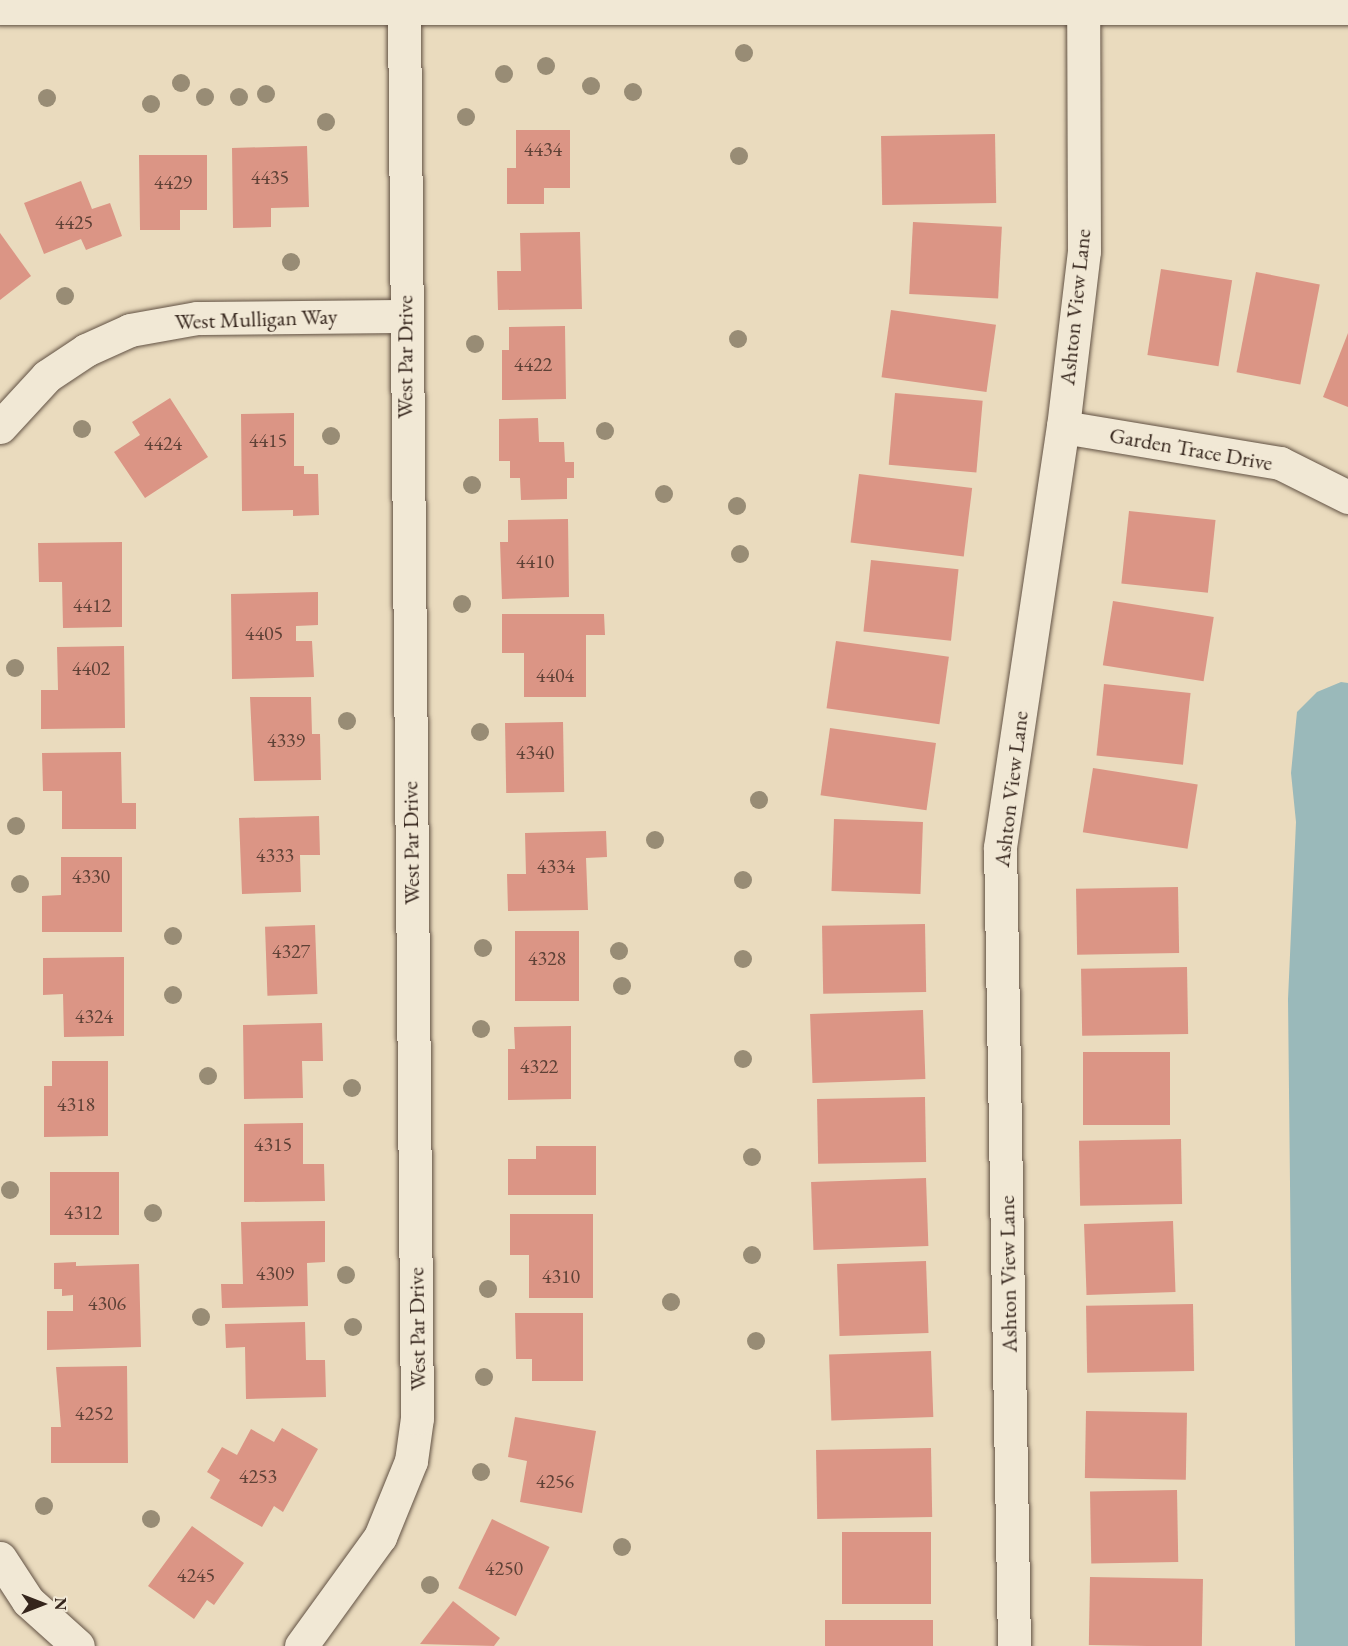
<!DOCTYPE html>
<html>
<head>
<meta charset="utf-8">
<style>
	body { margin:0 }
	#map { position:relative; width:1348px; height:1646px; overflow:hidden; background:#eadbbe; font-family:"EB Garamond",serif }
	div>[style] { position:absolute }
	.water>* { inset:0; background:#9ab9ba }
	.building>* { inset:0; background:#db9585; transform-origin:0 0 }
	.roads { filter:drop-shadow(0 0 2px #625244) drop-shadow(0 0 2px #625244) }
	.minor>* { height:33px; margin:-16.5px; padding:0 16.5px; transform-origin:16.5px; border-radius:16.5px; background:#f1e8d5 }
	.trees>* { width:18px; height:18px; margin:-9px; border-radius:50%; background:#988c75 }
	span { translate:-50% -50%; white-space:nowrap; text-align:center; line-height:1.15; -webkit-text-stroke:4.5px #f1e8d5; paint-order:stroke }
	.number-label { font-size:20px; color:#5e4136 }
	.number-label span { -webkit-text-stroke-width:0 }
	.street-label { font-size:22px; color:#35251c }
	.north { position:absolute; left:12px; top:1574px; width:60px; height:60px; -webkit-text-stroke:4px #f1e8d5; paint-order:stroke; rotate:90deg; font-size:16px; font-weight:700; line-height:24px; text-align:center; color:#35251c }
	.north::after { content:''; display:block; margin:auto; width:21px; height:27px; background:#35251c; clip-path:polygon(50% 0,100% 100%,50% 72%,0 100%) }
</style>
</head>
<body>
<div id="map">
	<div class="water">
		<div style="clip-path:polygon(1341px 682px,1348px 683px,1348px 1646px,1295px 1646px,1288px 999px,1296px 822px,1291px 773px,1297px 712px,1317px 692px)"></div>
	</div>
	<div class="building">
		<div style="clip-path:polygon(516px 130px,570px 130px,570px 188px,544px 188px,544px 204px,507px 204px,507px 168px,516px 168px)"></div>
		<div style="left:995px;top:134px;width:69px;height:114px;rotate:89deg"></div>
		<div style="clip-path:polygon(307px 146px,309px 207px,271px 208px,271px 227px,233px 228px,232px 148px)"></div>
		<div style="clip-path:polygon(139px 155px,207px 155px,207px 210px,180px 210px,180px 230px,140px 230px)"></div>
		<div style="clip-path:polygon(81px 181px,92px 209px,110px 203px,122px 236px,86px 250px,81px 239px,44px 254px,24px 203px)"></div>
		<div style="left:913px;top:222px;width:89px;height:72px;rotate:3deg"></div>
		<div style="clip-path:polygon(580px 232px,582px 309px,498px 310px,497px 271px,521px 271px,520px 233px)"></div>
		<div style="clip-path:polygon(0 233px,31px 276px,0 300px)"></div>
		<div style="left:1161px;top:269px;width:72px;height:87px;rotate:9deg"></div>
		<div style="left:1256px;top:272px;width:65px;height:102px;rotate:11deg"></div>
		<div style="left:891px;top:310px;width:106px;height:68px;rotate:8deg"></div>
		<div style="clip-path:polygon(565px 326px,566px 399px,502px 400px,502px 350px,509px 350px,509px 327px)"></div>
		<div style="clip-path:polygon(1348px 333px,1348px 407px,1323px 397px)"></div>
		<div style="left:895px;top:393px;width:88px;height:72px;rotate:5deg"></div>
		<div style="clip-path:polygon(170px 398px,208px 457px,145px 498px,114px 452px,140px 435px,132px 422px)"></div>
		<div style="clip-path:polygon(294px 413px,294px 466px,304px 466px,304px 474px,318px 474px,319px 515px,293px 516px,293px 510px,242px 511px,241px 414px)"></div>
		<div style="clip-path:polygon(538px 418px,539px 442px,564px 442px,565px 462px,574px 462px,574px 478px,567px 478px,567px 499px,521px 500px,520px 478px,510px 478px,510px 461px,499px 461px,499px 419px)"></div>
		<div style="left:859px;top:474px;width:114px;height:69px;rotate:7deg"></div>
		<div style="left:1129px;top:511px;width:87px;height:73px;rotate:6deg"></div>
		<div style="clip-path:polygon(568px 519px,569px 597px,502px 599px,500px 542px,508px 542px,508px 520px)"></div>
		<div style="clip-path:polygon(122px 542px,122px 627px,63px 628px,62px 582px,39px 582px,38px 543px)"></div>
		<div style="left:871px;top:560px;width:88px;height:72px;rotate:6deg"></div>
		<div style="clip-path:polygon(318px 592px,318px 625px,296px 626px,296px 641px,312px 641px,314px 677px,232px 679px,231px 594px)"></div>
		<div style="left:1113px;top:601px;width:102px;height:65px;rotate:9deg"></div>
		<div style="clip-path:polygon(502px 614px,604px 614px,605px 635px,586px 635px,586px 697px,524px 697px,524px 653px,502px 653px)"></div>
		<div style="left:836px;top:641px;width:114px;height:68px;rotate:8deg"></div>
		<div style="clip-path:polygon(124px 646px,125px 728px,41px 729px,41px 690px,58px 690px,57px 647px)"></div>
		<div style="left:1104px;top:684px;width:87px;height:72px;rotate:6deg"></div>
		<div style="clip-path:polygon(250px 697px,311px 697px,312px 734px,320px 734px,321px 780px,254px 781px)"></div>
		<div style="left:563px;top:722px;width:70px;height:58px;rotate:89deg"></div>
		<div style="left:830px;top:728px;width:107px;height:68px;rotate:8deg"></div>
		<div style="clip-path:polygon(121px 752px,122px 803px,136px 803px,136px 829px,62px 829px,62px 791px,43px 791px,42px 753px)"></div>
		<div style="left:1093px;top:768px;width:106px;height:65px;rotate:9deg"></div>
		<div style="clip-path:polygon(319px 816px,320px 855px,300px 855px,301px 892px,242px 894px,239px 818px)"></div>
		<div style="left:834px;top:819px;width:89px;height:72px;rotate:2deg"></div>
		<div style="clip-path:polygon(606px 831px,607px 857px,586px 858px,588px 910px,508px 911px,507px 874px,526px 874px,525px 833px)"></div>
		<div style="clip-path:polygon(61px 857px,122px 857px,122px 932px,42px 932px,42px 896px,61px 895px)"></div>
		<div style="left:1178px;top:887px;width:66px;height:102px;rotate:89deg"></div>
		<div style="left:925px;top:924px;width:68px;height:103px;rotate:89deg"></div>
		<div style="left:315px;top:925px;width:69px;height:50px;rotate:88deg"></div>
		<div style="left:515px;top:931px;width:64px;height:70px"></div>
		<div style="clip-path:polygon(124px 957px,124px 1036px,64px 1037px,63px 994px,43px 995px,43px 958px)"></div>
		<div style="left:1187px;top:967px;width:67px;height:106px;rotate:89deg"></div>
		<div style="left:923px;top:1010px;width:69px;height:113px;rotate:88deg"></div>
		<div style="clip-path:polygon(322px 1023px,323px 1061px,302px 1061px,303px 1098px,244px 1099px,243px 1025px)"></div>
		<div style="clip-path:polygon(571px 1026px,571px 1099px,508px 1100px,508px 1049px,515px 1049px,514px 1027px)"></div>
		<div style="left:1083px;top:1052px;width:87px;height:73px"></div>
		<div style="clip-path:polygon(52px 1061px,108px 1061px,108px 1136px,44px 1137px,44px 1086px,52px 1086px)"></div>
		<div style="left:925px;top:1097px;width:65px;height:108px;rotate:89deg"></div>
		<div style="clip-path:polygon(303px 1123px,303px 1164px,324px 1164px,325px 1201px,244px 1202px,244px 1124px)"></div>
		<div style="left:1181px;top:1139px;width:65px;height:102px;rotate:89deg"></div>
		<div style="clip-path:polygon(536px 1146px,596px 1146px,596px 1195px,508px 1195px,508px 1159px,536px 1159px)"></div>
		<div style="left:50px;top:1172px;width:69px;height:63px"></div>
		<div style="left:926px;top:1178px;width:68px;height:115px;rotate:88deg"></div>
		<div style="clip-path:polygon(510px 1214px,593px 1214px,593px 1298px,529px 1298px,529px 1255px,510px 1255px)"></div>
		<div style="clip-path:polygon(325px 1221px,325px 1262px,307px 1263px,308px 1306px,222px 1308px,221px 1284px,243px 1284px,241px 1222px)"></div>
		<div style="left:1173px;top:1221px;width:71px;height:89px;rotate:88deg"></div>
		<div style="left:926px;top:1261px;width:72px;height:89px;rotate:88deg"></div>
		<div style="clip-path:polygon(76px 1262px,76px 1266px,139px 1264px,141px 1347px,47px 1350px,47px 1311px,73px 1311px,73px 1295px,62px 1296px,62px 1289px,54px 1289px,54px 1263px)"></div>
		<div style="left:1193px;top:1304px;width:67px;height:107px;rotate:89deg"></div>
		<div style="clip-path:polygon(515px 1313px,583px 1313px,583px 1381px,532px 1381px,532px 1359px,516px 1359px)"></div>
		<div style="clip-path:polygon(305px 1322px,306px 1360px,325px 1360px,326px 1397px,246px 1399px,245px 1347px,226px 1348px,225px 1324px)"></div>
		<div style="left:931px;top:1351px;width:66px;height:102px;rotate:88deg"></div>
		<div style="clip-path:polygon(127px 1366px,128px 1463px,51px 1463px,51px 1427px,61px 1427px,56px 1367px)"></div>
		<div style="left:1086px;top:1411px;width:101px;height:67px;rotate:1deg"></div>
		<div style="clip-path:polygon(515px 1417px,596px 1431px,582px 1513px,520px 1502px,527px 1461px,508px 1457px)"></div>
		<div style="clip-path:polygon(282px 1428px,318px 1449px,283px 1512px,274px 1506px,262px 1527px,210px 1498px,220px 1480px,207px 1472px,222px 1447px,237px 1455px,251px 1429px,274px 1442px)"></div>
		<div style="left:931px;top:1448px;width:69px;height:115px;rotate:89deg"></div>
		<div style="left:1177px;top:1490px;width:72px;height:87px;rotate:89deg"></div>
		<div style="left:492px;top:1519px;width:64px;height:77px;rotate:26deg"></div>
		<div style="clip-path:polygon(192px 1526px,244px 1563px,214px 1605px,207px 1600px,194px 1619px,148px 1586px)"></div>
		<div style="left:931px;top:1532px;width:72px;height:89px;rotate:90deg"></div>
		<div style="left:1090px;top:1577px;width:113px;height:68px;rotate:1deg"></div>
		<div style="clip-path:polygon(453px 1601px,500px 1638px,494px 1646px,420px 1644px)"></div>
		<div style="left:933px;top:1620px;width:26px;height:108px;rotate:90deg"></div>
	</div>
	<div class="roads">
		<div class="minor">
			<div style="left:0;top:8px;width:1348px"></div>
			<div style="left:0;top:427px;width:69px;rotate:-47.3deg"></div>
			<div style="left:47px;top:376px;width:47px;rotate:-33.7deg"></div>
			<div style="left:86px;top:350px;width:48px;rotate:-24.4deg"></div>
			<div style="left:130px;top:330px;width:68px;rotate:-10.2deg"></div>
			<div style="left:197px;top:318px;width:208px;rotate:-0.6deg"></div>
			<div style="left:1063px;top:427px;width:220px;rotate:9.4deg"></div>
			<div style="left:1280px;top:463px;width:76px;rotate:26.6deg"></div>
			<div style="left:0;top:1558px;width:51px;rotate:56.9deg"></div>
			<div style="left:28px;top:1601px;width:67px;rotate:42deg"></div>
			<div style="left:301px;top:1646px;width:135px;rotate:-54.1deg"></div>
			<div style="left:380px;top:1537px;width:82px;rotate:-67.8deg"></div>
			<div style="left:411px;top:1461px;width:43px;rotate:-82.1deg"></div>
			<div style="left:417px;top:1418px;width:1418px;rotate:-90.53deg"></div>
			<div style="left:1014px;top:1646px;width:799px;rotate:-91deg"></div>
			<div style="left:1000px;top:847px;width:425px;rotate:-81.5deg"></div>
			<div style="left:1063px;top:427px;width:177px;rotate:-83.2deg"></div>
			<div style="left:1084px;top:251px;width:243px;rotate:-90.2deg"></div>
		</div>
	</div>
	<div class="trees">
		<div style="left:744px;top:53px"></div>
		<div style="left:546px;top:66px"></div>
		<div style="left:504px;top:74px"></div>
		<div style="left:181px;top:83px"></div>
		<div style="left:591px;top:86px"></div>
		<div style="left:633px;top:92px"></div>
		<div style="left:266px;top:94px"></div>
		<div style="left:205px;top:97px"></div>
		<div style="left:239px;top:97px"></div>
		<div style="left:47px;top:98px"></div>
		<div style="left:151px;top:104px"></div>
		<div style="left:466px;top:117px"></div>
		<div style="left:326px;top:122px"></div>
		<div style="left:739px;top:156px"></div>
		<div style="left:291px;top:262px"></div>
		<div style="left:65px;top:296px"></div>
		<div style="left:738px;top:339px"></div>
		<div style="left:475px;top:344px"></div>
		<div style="left:82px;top:429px"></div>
		<div style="left:605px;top:431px"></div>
		<div style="left:331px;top:436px"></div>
		<div style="left:472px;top:485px"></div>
		<div style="left:664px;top:494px"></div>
		<div style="left:737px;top:506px"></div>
		<div style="left:740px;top:554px"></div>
		<div style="left:462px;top:604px"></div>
		<div style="left:15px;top:668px"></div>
		<div style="left:347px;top:721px"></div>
		<div style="left:480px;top:732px"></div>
		<div style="left:759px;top:800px"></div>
		<div style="left:16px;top:826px"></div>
		<div style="left:655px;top:840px"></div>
		<div style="left:743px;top:880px"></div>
		<div style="left:20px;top:884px"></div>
		<div style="left:173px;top:936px"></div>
		<div style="left:483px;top:948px"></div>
		<div style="left:619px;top:951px"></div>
		<div style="left:743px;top:959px"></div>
		<div style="left:622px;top:986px"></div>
		<div style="left:173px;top:995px"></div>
		<div style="left:481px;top:1029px"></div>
		<div style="left:743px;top:1059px"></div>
		<div style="left:208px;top:1076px"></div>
		<div style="left:352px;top:1088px"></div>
		<div style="left:752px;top:1157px"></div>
		<div style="left:10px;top:1190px"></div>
		<div style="left:153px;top:1213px"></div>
		<div style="left:752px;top:1255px"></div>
		<div style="left:346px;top:1275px"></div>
		<div style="left:488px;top:1289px"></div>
		<div style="left:671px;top:1302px"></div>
		<div style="left:201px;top:1317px"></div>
		<div style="left:353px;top:1327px"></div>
		<div style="left:756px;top:1341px"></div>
		<div style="left:484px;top:1377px"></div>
		<div style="left:481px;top:1472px"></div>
		<div style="left:44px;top:1506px"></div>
		<div style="left:151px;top:1519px"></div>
		<div style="left:622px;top:1547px"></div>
		<div style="left:430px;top:1585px"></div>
	</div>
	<div class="number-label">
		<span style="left:543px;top:149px">4434</span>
		<span style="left:270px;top:177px">4435</span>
		<span style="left:173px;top:182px">4429</span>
		<span style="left:74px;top:222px">4425</span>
		<span style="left:533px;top:364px">4422</span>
		<span style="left:268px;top:440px">4415</span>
		<span style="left:163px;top:443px">4424</span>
		<span style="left:535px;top:561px">4410</span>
		<span style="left:92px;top:605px">4412</span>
		<span style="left:264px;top:633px">4405</span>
		<span style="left:91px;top:668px">4402</span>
		<span style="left:555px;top:675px">4404</span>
		<span style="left:286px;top:740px">4339</span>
		<span style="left:535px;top:752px">4340</span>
		<span style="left:275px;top:855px">4333</span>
		<span style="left:556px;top:866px">4334</span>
		<span style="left:91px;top:876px">4330</span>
		<span style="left:291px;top:951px">4327</span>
		<span style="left:547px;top:958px">4328</span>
		<span style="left:94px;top:1016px">4324</span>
		<span style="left:539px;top:1066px">4322</span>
		<span style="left:76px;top:1104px">4318</span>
		<span style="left:273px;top:1144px">4315</span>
		<span style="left:83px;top:1212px">4312</span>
		<span style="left:275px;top:1273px">4309</span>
		<span style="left:561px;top:1276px">4310</span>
		<span style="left:107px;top:1303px">4306</span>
		<span style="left:94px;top:1413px">4252</span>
		<span style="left:258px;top:1476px">4253</span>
		<span style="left:555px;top:1481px">4256</span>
		<span style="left:504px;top:1568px">4250</span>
		<span style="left:196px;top:1575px">4245</span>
	</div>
	<div class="street-label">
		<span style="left:1075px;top:307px;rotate:-84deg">Ashton View Lane</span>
		<span style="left:256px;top:319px;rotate:-2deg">West Mulligan Way</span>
		<span style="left:405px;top:357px;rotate:-90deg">West Par Drive</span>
		<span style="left:1191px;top:449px;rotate:10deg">Garden Trace Drive</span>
		<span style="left:1011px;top:789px;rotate:-83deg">Ashton View Lane</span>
		<span style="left:411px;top:843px;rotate:-91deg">West Par Drive</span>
		<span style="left:1008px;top:1274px;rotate:-91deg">Ashton View Lane</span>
		<span style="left:417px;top:1329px;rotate:-91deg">West Par Drive</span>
	</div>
	<div class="north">N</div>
</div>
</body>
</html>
